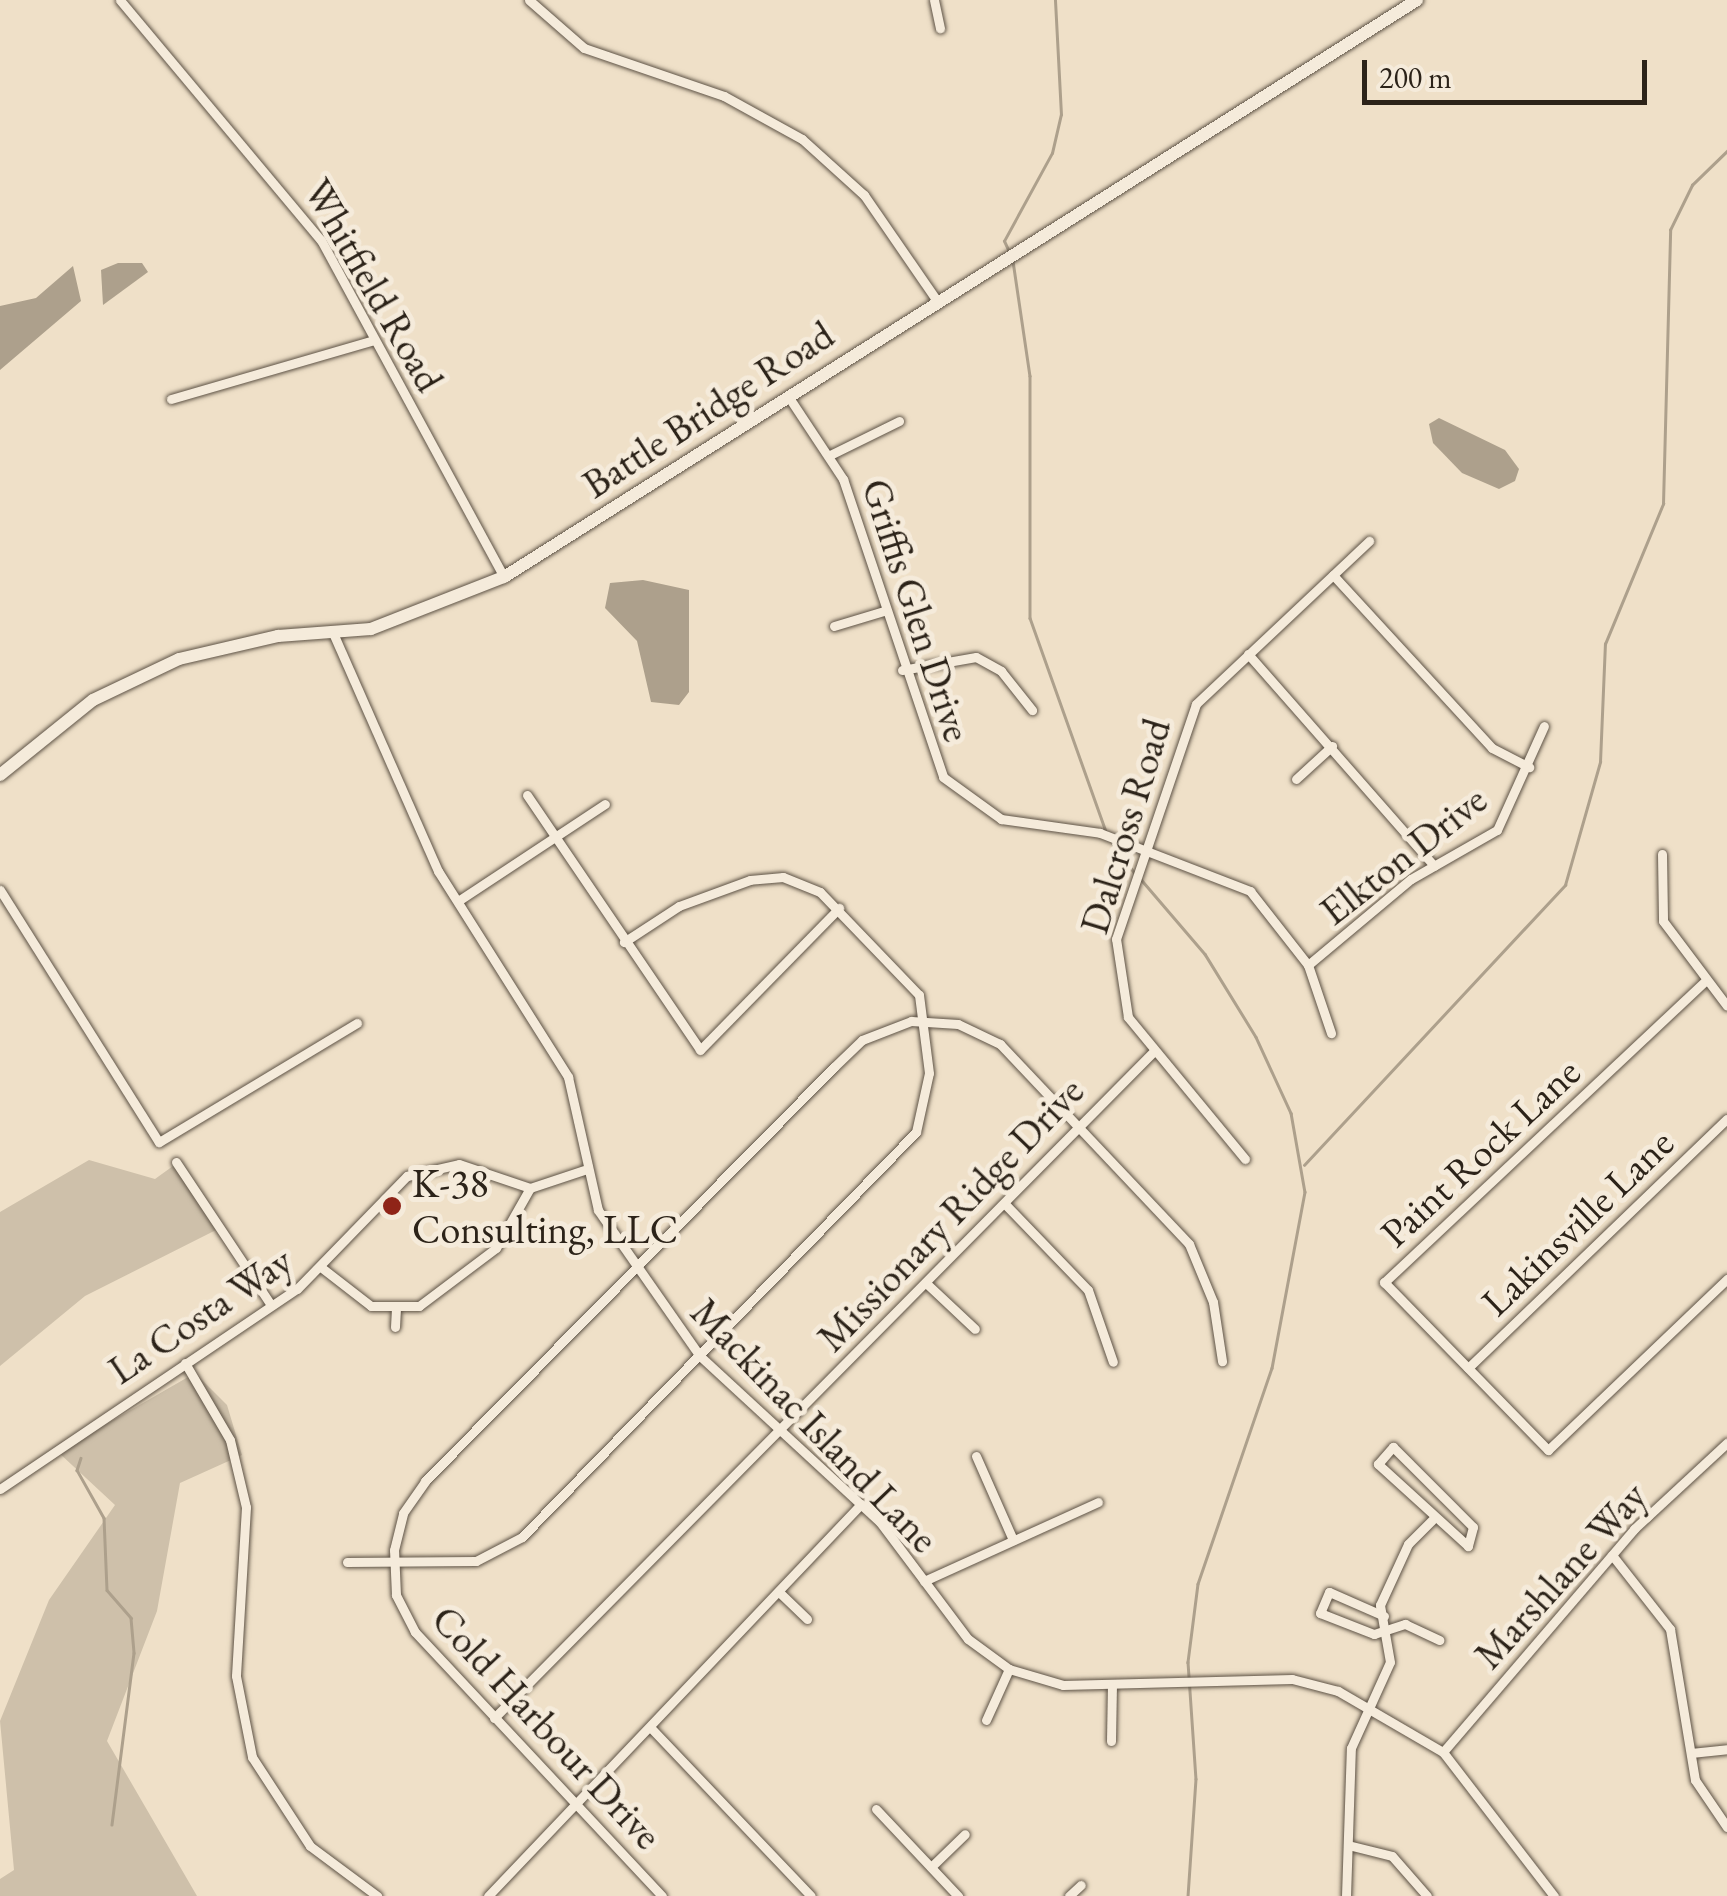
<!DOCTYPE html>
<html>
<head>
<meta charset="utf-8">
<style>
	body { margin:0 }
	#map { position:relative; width:1727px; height:1896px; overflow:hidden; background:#efe0c8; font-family:"EB Garamond",serif }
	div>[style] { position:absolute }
	.green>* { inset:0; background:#cec0aa }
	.water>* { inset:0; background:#ada08c }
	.stream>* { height:2.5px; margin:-1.25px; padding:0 1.25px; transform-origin:1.25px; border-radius:1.25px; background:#ada08c }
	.roads { filter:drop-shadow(0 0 2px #5d5245) drop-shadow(0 0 2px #5d5245) }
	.street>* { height:9px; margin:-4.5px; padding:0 4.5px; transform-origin:4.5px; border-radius:4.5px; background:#f5ebdb }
	.secondary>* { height:12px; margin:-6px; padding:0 6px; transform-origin:6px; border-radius:6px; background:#f5ebdb }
	.dots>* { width:28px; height:28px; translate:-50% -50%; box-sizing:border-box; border:5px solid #f5ebdb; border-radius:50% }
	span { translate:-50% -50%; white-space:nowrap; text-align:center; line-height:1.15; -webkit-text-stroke:10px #f5ebdb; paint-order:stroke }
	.street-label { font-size:40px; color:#2c2319 }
	.poi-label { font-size:40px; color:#2c2319 }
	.left { translate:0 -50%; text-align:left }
	.scale { position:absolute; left:1362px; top:60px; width:285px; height:45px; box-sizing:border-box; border:5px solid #2c2319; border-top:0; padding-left:12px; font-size:30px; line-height:35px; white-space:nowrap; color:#2c2319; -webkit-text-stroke:8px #f5ebdb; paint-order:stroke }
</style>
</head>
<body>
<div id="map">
	<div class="green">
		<div style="clip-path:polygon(89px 1160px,155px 1179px,173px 1166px,220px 1228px,85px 1296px,0 1366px,0 1212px)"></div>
		<div style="clip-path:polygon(195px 1373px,227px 1405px,242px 1455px,180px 1483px,157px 1611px,107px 1741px,197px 1896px,0 1896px,0 1879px,14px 1870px,0 1721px,49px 1600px,115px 1505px,58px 1452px)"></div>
	</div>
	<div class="water">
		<div style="clip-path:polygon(118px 263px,142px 263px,148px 272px,103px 305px,101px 270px)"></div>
		<div style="clip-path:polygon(73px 266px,81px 301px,0 370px,0 306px,36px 298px)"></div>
		<div style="clip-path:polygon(1439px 418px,1505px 450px,1519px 469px,1515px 481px,1499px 489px,1462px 473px,1433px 443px,1429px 424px)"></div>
		<div style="clip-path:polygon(643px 580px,689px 590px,689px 692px,679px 705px,651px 702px,637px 641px,605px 608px,610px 583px)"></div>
	</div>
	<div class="stream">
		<div style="left:1010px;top:254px;width:14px;rotate:-115deg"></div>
		<div style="left:1004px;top:241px;width:100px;rotate:-61.4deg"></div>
		<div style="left:1052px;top:153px;width:39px;rotate:-77deg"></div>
		<div style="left:1061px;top:115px;width:115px;rotate:-93deg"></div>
		<div style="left:1013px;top:261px;width:116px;rotate:81.6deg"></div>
		<div style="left:1030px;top:376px;width:242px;rotate:90deg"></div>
		<div style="left:1030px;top:618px;width:226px;rotate:70.4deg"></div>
		<div style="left:1112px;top:842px;width:37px;rotate:54deg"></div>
		<div style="left:1140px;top:878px;width:100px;rotate:49.5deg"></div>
		<div style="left:1205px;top:954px;width:97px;rotate:58.4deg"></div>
		<div style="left:1256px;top:1037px;width:84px;rotate:65.3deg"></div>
		<div style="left:1291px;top:1113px;width:80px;rotate:80deg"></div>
		<div style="left:1305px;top:1192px;width:179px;rotate:100.6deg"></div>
		<div style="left:1272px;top:1368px;width:228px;rotate:108.9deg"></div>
		<div style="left:1198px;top:1584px;width:79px;rotate:97.3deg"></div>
		<div style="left:1188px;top:1662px;width:117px;rotate:86.1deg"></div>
		<div style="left:1196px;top:1779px;width:117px;rotate:93.9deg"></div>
		<div style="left:1304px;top:1165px;width:383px;rotate:-47deg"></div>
		<div style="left:1565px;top:885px;width:128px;rotate:-74.1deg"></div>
		<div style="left:1600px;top:762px;width:118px;rotate:-87.6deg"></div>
		<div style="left:1605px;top:644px;width:152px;rotate:-67.5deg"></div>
		<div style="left:1663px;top:504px;width:274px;rotate:-88.5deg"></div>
		<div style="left:1670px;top:230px;width:50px;rotate:-63.9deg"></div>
		<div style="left:1692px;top:185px;width:49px;rotate:-44.2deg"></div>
		<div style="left:81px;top:1458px;width:13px;rotate:108deg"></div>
		<div style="left:77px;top:1470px;width:55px;rotate:60.6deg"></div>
		<div style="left:104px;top:1518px;width:72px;rotate:87.6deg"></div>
		<div style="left:107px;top:1590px;width:37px;rotate:49deg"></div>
		<div style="left:131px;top:1618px;width:35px;rotate:85deg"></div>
		<div style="left:134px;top:1653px;width:173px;rotate:97.3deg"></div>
	</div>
	<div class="roads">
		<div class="street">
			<div style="left:120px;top:0;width:313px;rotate:50.1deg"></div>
			<div style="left:321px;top:240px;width:383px;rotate:61.5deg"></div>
			<div style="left:529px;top:0;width:73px;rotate:41.1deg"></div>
			<div style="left:584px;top:48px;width:148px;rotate:18.9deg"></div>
			<div style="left:724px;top:96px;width:89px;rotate:28.9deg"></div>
			<div style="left:802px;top:139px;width:84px;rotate:42.1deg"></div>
			<div style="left:864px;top:195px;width:125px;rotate:55.4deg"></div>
			<div style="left:934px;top:0;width:29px;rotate:78deg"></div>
			<div style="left:788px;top:396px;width:100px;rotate:56.5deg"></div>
			<div style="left:843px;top:479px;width:314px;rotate:71.4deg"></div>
			<div style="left:943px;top:777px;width:72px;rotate:35.9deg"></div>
			<div style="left:1001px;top:819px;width:100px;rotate:8deg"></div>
			<div style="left:1100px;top:833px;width:161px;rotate:21.1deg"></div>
			<div style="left:1250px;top:891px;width:94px;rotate:51.9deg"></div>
			<div style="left:1308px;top:965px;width:72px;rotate:71.3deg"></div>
			<div style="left:171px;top:399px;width:211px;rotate:-16.2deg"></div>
			<div style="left:830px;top:455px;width:77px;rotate:-26.2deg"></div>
			<div style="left:1333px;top:575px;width:235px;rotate:47.4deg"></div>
			<div style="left:1492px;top:748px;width:42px;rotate:27.2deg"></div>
			<div style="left:834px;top:626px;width:52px;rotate:-16.7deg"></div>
			<div style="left:333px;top:633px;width:260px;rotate:66.2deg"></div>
			<div style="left:438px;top:871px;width:244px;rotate:57.7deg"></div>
			<div style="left:568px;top:1077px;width:136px;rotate:77.3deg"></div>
			<div style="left:598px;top:1210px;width:178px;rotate:55.1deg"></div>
			<div style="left:700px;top:1356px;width:245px;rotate:42.7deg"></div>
			<div style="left:880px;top:1522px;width:146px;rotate:53.1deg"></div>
			<div style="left:968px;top:1639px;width:51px;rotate:36.2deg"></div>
			<div style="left:1009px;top:1669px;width:56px;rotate:16.5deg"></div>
			<div style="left:1063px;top:1685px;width:229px;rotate:-1.5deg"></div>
			<div style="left:1292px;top:1679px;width:48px;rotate:14.6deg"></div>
			<div style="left:1338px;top:1691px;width:121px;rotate:30.2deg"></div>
			<div style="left:1443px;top:1752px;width:182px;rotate:52.4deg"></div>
			<div style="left:1248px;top:654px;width:282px;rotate:48.7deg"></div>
			<div style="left:902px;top:670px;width:75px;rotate:-10deg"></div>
			<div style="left:976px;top:657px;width:29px;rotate:29deg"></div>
			<div style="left:1001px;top:671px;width:50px;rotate:51.5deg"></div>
			<div style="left:1296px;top:779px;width:49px;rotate:-42.5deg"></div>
			<div style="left:527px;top:795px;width:308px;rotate:55.8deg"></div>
			<div style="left:700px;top:1050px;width:199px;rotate:-45.6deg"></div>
			<div style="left:1662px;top:854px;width:67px;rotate:89.1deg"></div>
			<div style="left:1663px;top:921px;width:106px;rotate:53deg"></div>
			<div style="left:0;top:890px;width:298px;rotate:57.8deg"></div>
			<div style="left:159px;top:1142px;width:231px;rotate:-31deg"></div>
			<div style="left:458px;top:901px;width:176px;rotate:-33.4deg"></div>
			<div style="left:1308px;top:965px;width:134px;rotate:-39.9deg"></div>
			<div style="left:1411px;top:879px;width:99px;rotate:-29.7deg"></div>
			<div style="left:1497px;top:830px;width:114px;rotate:-65.7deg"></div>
			<div style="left:1704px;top:982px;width:439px;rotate:136.8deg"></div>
			<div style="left:1384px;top:1282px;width:235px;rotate:45.7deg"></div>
			<div style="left:1548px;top:1450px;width:248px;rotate:-43.7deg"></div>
			<div style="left:1245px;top:1159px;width:184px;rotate:-129.5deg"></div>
			<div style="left:1128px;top:1017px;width:79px;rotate:-98.7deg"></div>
			<div style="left:1116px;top:939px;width:248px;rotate:-71.2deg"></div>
			<div style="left:1196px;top:704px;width:238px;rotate:-43.3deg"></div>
			<div style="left:176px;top:1162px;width:172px;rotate:56.4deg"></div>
			<div style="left:1004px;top:1203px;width:121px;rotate:46deg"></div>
			<div style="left:1088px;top:1290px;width:76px;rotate:70.9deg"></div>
			<div style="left:322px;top:1268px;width:62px;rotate:37.8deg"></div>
			<div style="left:371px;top:1306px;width:48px"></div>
			<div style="left:419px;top:1306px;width:96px;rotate:-37deg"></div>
			<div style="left:496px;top:1248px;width:69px;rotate:-60.5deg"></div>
			<div style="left:530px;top:1188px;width:57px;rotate:-18.4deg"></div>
			<div style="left:926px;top:1283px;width:67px;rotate:43.2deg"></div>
			<div style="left:395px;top:1327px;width:17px;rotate:-87deg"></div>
			<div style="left:185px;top:1363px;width:89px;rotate:59.7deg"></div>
			<div style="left:230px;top:1440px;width:69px;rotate:76.6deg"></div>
			<div style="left:246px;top:1507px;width:169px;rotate:93.4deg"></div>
			<div style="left:236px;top:1676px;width:83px;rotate:78.8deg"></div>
			<div style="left:252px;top:1757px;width:106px;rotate:56.9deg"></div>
			<div style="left:310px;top:1846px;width:84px;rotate:36.7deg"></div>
			<div style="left:1468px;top:1368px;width:359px;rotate:-43.9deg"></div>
			<div style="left:1393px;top:1447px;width:113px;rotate:45deg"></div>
			<div style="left:1473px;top:1527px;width:20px;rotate:105deg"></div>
			<div style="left:1468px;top:1546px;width:122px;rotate:-137.7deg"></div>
			<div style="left:1378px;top:1464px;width:23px;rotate:-49deg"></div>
			<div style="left:976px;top:1456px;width:92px;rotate:66.2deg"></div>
			<div style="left:0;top:1489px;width:358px;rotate:-34deg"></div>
			<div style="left:297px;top:1289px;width:158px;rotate:-45.8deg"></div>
			<div style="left:407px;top:1176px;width:53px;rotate:-13deg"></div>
			<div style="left:459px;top:1164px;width:75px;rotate:18.7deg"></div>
			<div style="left:1612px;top:1555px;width:94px;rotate:51.9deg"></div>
			<div style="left:1670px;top:1629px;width:153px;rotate:80.6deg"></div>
			<div style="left:1695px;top:1780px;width:57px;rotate:55.8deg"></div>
			<div style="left:347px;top:1562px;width:129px;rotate:-0.4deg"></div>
			<div style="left:476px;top:1561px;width:52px;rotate:-27.6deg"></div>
			<div style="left:522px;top:1537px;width:565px;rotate:-45.79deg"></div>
			<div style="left:916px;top:1132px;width:60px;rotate:-77.6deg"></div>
			<div style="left:929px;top:1073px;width:79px;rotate:-97.3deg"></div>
			<div style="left:919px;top:995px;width:143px;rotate:-133.9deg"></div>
			<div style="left:820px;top:892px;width:40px;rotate:-158deg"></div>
			<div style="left:783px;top:877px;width:33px;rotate:175deg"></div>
			<div style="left:750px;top:880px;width:76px;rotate:159.9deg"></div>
			<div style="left:679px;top:906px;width:66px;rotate:146.8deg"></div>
			<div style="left:924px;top:1581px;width:191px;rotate:-24.4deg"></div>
			<div style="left:779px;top:1592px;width:39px;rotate:44deg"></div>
			<div style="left:1384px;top:1616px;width:60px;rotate:-156.4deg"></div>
			<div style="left:1329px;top:1592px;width:23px;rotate:113deg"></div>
			<div style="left:1320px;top:1613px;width:58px;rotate:21.3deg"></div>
			<div style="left:1374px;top:1634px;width:33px;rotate:-18deg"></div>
			<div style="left:1405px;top:1624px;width:38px;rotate:25deg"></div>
			<div style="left:494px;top:1718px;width:938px;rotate:-45.3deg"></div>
			<div style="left:986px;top:1720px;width:56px;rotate:-65.7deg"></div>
			<div style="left:650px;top:1727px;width:233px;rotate:46.4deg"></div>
			<div style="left:1111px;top:1741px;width:55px;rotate:-89deg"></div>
			<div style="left:1443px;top:1752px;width:294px;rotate:-49.4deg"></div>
			<div style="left:1634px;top:1529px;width:127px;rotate:-42.8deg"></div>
			<div style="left:1691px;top:1753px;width:36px;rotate:-6deg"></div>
			<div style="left:876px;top:1809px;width:120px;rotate:46.7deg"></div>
			<div style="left:1348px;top:1845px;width:45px;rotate:14deg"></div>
			<div style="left:1392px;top:1856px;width:53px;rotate:48.8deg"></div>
			<div style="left:931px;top:1867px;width:47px;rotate:-44.1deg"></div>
			<div style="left:488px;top:1896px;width:541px;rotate:-46.42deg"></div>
			<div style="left:662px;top:1896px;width:362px;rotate:-133.1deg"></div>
			<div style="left:415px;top:1632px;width:42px;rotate:-117.2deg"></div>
			<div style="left:396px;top:1595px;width:45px;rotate:-92.5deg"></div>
			<div style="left:394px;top:1550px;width:38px;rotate:-76deg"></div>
			<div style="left:403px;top:1513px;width:39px;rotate:-55deg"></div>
			<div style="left:425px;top:1481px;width:582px;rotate:-45.35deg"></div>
			<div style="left:834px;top:1067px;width:39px;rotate:-44deg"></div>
			<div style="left:862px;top:1040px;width:53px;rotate:-21.2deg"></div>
			<div style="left:911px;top:1021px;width:47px;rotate:3.7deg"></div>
			<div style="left:958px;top:1024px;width:47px;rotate:25.5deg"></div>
			<div style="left:1000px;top:1044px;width:275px;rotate:46.6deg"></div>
			<div style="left:1189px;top:1244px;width:63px;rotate:67.5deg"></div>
			<div style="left:1213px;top:1302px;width:60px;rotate:81.3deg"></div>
			<div style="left:1069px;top:1896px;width:16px;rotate:-43deg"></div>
			<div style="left:1346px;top:1896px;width:148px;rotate:-88.1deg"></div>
			<div style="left:1351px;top:1748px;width:94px;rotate:-65.6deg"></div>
			<div style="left:1390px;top:1662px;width:58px;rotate:-100deg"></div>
			<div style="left:1380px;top:1605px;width:67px;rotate:-65.3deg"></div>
			<div style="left:1408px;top:1544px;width:34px;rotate:-45deg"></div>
		</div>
		<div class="secondary">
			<div style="left:0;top:775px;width:119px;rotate:-38.9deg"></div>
			<div style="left:93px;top:700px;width:95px;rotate:-25.5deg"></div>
			<div style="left:179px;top:659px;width:102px;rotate:-13.1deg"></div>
			<div style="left:278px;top:636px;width:93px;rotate:-4.3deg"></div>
			<div style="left:371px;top:629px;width:143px;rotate:-21.4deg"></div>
			<div style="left:504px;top:577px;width:1080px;rotate:-32.29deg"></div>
		</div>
	</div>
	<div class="dots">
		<div style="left:392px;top:1206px;background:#8f2418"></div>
	</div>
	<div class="street-label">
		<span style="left:374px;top:285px;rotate:60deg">Whitfield Road</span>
		<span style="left:708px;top:409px;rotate:-33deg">Battle Bridge Road</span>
		<span style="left:917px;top:610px;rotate:72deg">Griffis Glen Drive</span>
		<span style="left:1125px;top:826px;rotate:-73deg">Dalcross Road</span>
		<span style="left:1403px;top:855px;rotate:-38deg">Elkton Drive</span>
		<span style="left:1480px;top:1152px;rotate:-43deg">Paint Rock Lane</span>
		<span style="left:950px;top:1214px;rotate:-46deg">Missionary Ridge Drive</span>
		<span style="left:1577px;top:1222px;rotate:-44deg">Lakinsville Lane</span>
		<span style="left:200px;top:1315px;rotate:-34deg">La Costa Way</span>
		<span style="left:815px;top:1425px;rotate:46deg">Mackinac Island Lane</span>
		<span style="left:1560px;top:1575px;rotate:-48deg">Marshlane Way</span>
		<span style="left:547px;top:1727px;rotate:47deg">Cold Harbour Drive</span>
	</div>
	<div class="poi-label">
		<span class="left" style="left:412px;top:1206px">K-38<br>Consulting, LLC</span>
	</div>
	<div class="scale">200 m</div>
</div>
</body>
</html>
